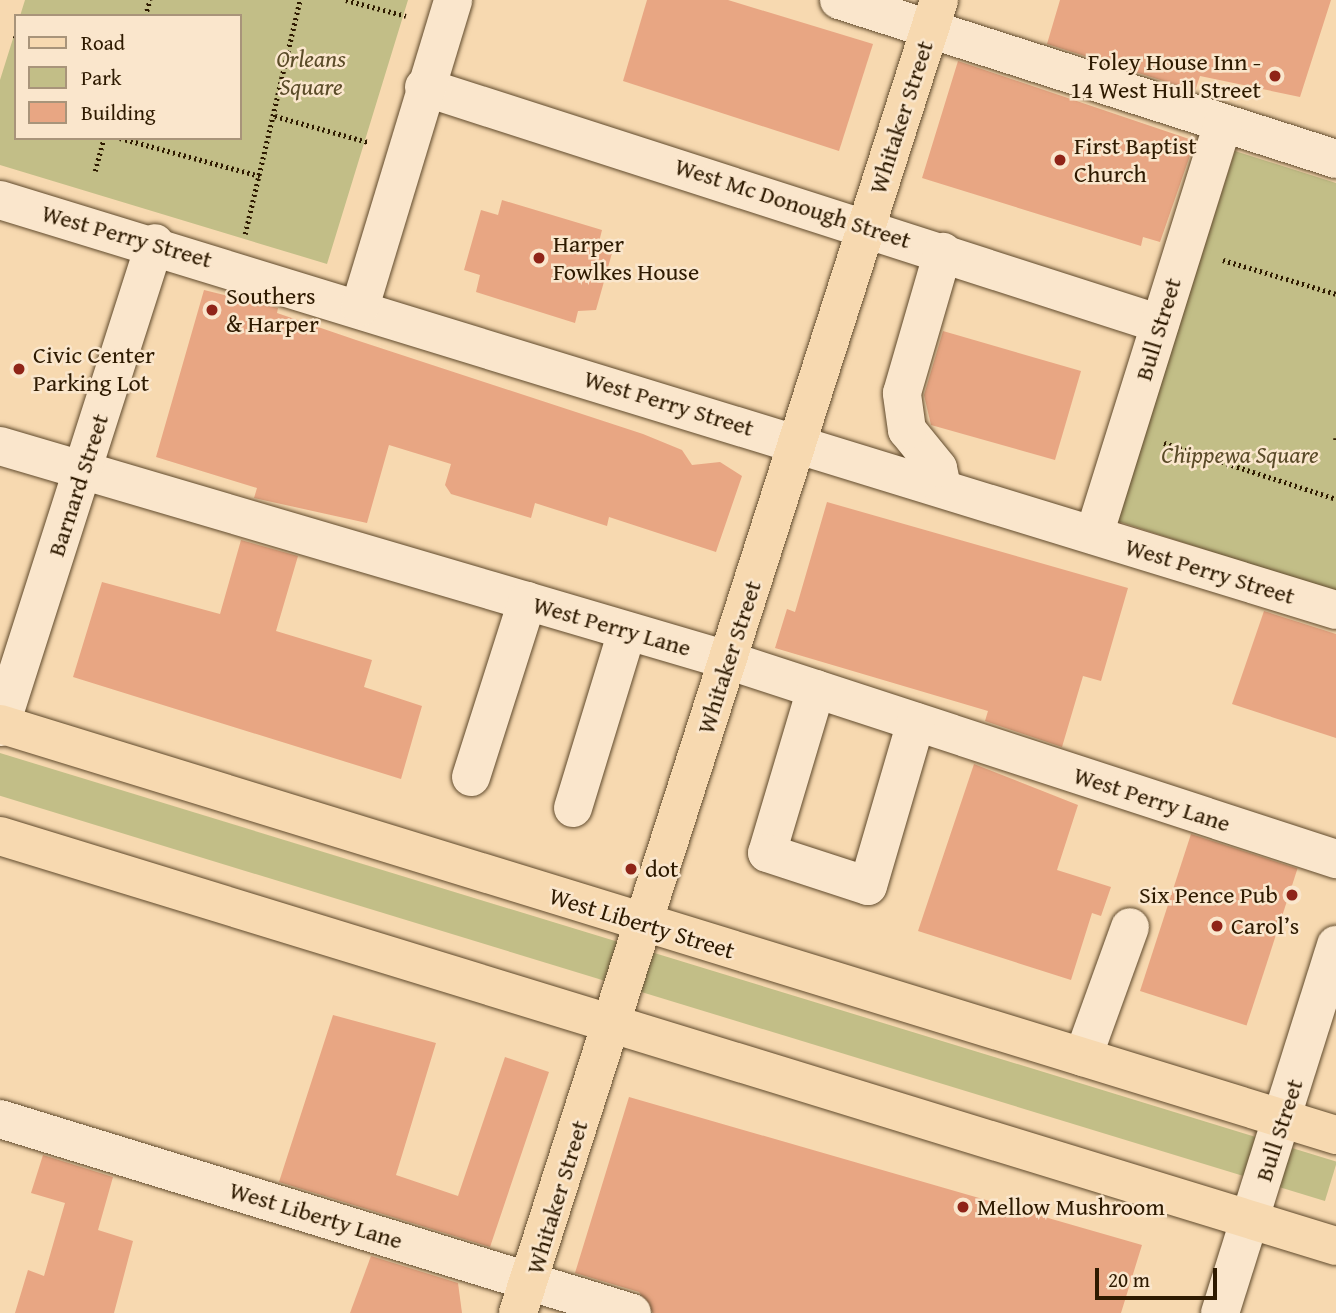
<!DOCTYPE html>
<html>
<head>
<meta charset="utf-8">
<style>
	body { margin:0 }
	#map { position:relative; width:1336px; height:1313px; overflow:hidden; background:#f7d9b0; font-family:"Gentium Book Plus",serif }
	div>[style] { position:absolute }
	.green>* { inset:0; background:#c2be87; transform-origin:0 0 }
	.building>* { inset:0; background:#e8a683; transform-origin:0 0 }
	.path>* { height:4.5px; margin-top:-2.25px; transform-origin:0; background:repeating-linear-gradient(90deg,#2e1a00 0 2px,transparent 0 5.5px) }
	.roads { filter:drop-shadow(0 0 2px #604a2c) drop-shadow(0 0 2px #604a2c) }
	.minor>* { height:38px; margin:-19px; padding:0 19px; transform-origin:19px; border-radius:19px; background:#fae6cc }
	.major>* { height:38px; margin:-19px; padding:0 19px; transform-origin:19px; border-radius:19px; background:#f7d9b0 }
	.dots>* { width:19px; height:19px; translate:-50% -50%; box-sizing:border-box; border:4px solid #fae6cc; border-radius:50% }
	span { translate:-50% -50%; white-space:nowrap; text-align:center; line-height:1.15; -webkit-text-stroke:5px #fae6cc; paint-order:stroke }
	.park-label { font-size:24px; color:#5a4b28; font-style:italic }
	.poi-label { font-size:24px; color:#2e1a00 }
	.right { translate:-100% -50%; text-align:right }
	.left { translate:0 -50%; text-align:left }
	.street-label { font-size:24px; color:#2e1a00 }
	.legend { position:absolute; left:14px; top:14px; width:228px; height:126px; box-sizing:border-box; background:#fae6cc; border:2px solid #a8947a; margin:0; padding:9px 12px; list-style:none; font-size:21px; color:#2e1a00 }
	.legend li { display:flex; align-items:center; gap:14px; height:35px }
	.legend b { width:35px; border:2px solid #a8947a }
	.scale { position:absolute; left:1095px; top:1268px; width:122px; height:32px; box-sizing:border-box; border:4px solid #2e1a00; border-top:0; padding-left:9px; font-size:21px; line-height:24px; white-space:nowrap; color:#2e1a00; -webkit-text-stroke:5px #fae6cc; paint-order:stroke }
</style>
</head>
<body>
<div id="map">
	<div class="green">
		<div style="clip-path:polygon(25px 0,408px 0,327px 264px,0 165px,0 80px,16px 29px,16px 138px,240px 138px,240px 16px,20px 16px)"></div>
		<div style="clip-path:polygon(1235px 151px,1336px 183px,1336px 592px,1117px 521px)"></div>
		<div style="left:0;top:753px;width:1398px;height:41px;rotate:17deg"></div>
	</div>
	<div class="building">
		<div style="clip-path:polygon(647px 0,728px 0,873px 44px,839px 151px,623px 81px)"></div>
		<div style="clip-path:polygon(1060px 0,1331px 0,1300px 97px,1200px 76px,1195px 91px,1047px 44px)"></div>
		<div style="clip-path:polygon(958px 61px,1195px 141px,1160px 242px,1143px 237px,1141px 246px,922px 178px)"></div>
		<div style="clip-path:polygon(502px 200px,602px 230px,599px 242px,614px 246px,596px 310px,578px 311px,575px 323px,476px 292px,480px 275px,464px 270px,481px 210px,498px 215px)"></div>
		<div style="clip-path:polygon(204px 290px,278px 308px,277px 313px,356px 340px,643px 434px,682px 450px,692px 465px,720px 462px,742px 476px,716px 552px,609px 517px,607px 526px,535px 503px,531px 518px,451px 494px,445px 485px,451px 464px,389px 445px,367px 523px,254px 498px,257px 488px,156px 457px)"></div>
		<div style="clip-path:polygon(943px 331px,1081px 371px,1055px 460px,931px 425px,924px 395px)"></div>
		<div style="clip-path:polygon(827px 502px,1128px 588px,1101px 681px,1083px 676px,1062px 747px,985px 721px,988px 711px,775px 648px,787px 609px,795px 612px)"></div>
		<div style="clip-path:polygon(241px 540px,298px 556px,276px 631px,372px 660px,364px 687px,422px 706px,401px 779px,73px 677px,102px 582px,220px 614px)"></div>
		<div style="clip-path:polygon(1264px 611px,1336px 634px,1336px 738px,1232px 704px)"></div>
		<div style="clip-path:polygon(974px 764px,1078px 805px,1057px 870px,1111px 887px,1101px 916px,1092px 913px,1071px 980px,918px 931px)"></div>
		<div style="left:1191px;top:834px;width:112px;height:165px;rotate:18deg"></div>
		<div style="clip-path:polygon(333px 1015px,436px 1043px,396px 1175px,458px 1196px,505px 1057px,549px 1072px,490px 1247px,279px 1182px)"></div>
		<div style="clip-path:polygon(629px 1097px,1142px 1245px,1121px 1313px,653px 1313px,639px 1292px,575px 1273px)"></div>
		<div style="clip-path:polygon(43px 1155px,113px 1177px,98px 1230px,133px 1241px,114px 1313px,15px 1313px,28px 1270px,44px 1276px,65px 1203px,31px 1193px)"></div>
		<div style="clip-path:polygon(371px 1256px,458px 1283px,462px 1313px,350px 1313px)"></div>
	</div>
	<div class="path">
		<div style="left:346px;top:0;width:62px;rotate:14.9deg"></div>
		<div style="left:145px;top:16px;width:17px;rotate:-73deg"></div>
		<div style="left:14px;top:35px;width:2px;rotate:27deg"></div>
		<div style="left:275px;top:116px;width:97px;rotate:15.6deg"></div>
		<div style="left:120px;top:138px;width:145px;rotate:15.2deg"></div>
		<div style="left:95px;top:171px;width:34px;rotate:-75deg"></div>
		<div style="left:245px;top:234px;width:240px;rotate:-76.8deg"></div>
		<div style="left:1223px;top:260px;width:118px;rotate:16.7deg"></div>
		<div style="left:1336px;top:438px;width:2px;rotate:90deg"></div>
		<div style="left:1164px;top:443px;width:181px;rotate:18deg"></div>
	</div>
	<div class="roads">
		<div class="minor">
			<div style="left:839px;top:0;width:522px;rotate:17.74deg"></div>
			<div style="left:424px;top:87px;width:773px;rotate:17.85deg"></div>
			<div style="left:0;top:200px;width:1397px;rotate:17.06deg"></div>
			<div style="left:360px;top:307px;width:321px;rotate:-73.1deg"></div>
			<div style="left:0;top:446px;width:758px;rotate:16.4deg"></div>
			<div style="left:727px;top:660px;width:641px;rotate:18.1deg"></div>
			<div style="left:942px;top:487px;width:19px;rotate:-102deg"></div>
			<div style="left:938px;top:468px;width:49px;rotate:-129.2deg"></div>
			<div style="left:907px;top:430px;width:37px;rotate:-98deg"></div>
			<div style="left:902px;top:393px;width:147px;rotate:-73.8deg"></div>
			<div style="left:1094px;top:535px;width:431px;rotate:-72.6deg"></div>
			<div style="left:816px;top:689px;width:171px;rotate:106.6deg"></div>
			<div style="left:767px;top:853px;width:106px;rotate:18.1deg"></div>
			<div style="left:868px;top:886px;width:171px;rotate:-73.7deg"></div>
			<div style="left:0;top:727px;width:508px;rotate:-72.24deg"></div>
			<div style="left:471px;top:777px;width:185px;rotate:-72.3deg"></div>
			<div style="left:573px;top:808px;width:185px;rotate:-73deg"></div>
			<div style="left:1083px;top:1057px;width:138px;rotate:-70.1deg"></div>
			<div style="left:0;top:1119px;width:661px;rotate:17.06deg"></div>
			<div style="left:1220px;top:1313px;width:386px;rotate:-72.5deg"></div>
		</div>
		<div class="major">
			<div style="left:0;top:724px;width:1398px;rotate:17.1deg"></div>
			<div style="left:0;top:836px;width:1397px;rotate:17.06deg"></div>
			<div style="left:518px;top:1313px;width:1379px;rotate:-72.22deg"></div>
		</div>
	</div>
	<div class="dots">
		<div style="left:1275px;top:76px;background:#8f2418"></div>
		<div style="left:1060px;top:160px;background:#8f2418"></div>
		<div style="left:539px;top:258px;background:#8f2418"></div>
		<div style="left:212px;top:310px;background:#8f2418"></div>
		<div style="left:19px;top:369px;background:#8f2418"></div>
		<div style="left:631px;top:869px;background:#8f2418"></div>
		<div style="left:1292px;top:895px;background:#8f2418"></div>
		<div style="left:1217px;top:926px;background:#8f2418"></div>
		<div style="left:963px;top:1207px;background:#8f2418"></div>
	</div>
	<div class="park-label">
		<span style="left:311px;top:73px">Orleans<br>Square</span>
		<span style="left:1240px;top:455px">Chippewa Square</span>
	</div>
	<div class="poi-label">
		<span class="right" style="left:1261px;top:76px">Foley House Inn -<br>14 West Hull Street</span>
		<span class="left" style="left:1074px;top:160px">First Baptist<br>Church</span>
		<span class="left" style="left:553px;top:258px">Harper<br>Fowlkes House</span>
		<span class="left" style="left:226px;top:310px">Southers<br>&amp; Harper</span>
		<span class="left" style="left:33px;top:369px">Civic Center<br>Parking Lot</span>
		<span class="left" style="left:645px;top:869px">dot</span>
		<span class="right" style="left:1278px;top:895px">Six Pence Pub</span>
		<span class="left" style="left:1231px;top:926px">Carol’s</span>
		<span class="left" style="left:977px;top:1207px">Mellow Mushroom</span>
	</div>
	<div class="street-label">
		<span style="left:901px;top:117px;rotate:-72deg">Whitaker Street</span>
		<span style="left:793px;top:203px;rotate:18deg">West Mc Donough Street</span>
		<span style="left:127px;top:236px;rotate:16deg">West Perry Street</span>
		<span style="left:1158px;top:329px;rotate:-73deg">Bull Street</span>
		<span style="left:669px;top:403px;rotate:17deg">West Perry Street</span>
		<span style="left:78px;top:485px;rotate:-72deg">Barnard Street</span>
		<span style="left:1210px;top:571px;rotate:17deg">West Perry Street</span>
		<span style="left:612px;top:626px;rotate:16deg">West Perry Lane</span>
		<span style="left:729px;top:657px;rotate:-72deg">Whitaker Street</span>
		<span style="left:1152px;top:799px;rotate:18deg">West Perry Lane</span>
		<span style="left:642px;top:923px;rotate:17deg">West Liberty Street</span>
		<span style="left:1279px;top:1130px;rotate:-72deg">Bull Street</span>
		<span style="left:557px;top:1197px;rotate:-73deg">Whitaker Street</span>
		<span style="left:316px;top:1215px;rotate:17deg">West Liberty Lane</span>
	</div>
	<ul class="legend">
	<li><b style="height:9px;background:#f7d9b0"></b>Road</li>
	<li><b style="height:19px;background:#c2be87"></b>Park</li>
	<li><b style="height:19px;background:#e8a683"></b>Building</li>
	</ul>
	<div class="scale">20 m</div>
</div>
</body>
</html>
